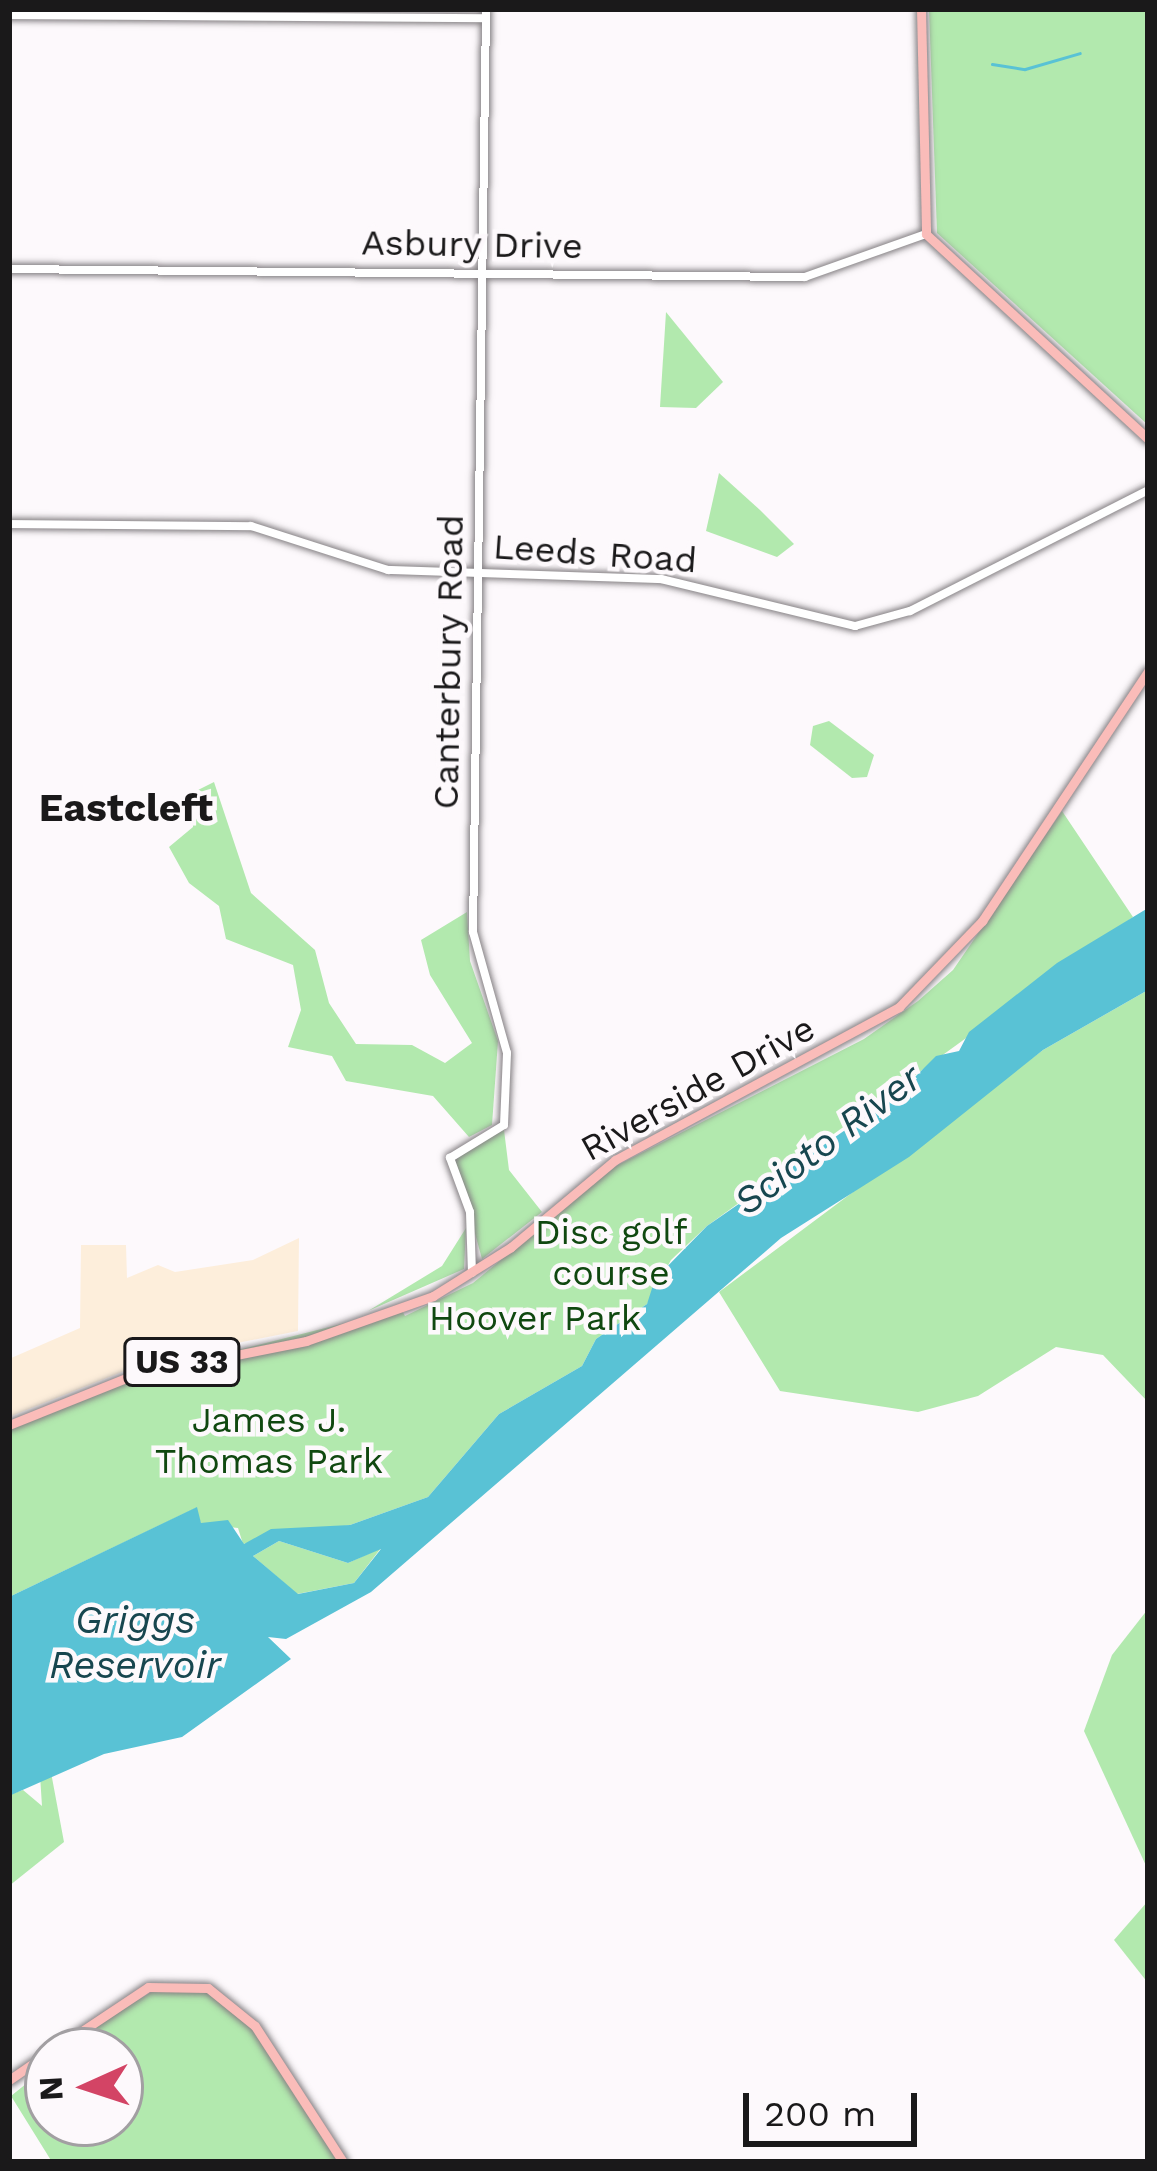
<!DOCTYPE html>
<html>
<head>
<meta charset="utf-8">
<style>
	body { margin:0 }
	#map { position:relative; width:1157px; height:2171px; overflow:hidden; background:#fdf9fc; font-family:"Work Sans",sans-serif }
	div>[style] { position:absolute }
	.commercial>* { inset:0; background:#fdeedb }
	.green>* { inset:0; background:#b2e9ae }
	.water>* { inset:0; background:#59c2d5 }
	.stream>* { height:3px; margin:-1.5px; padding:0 1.5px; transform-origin:1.5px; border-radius:1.5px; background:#59c2d5 }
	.roads { filter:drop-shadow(0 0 3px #858184) drop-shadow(0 0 3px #858184) }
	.secondary>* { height:8px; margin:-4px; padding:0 4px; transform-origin:4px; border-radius:4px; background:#fff }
	.primary>* { height:9px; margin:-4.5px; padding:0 4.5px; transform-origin:4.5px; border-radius:4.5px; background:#fabcb9 }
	span { translate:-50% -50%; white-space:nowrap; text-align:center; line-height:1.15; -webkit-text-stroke:9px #fdf9fc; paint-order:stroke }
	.shield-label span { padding:3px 9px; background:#fdf9fc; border:3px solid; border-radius:9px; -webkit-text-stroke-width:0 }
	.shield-label { font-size:33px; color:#1a191a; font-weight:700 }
	.street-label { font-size:36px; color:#1a191a }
	.park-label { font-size:36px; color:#104810 }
	.neighbourhood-label { font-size:39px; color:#1a191a; font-weight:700 }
	.water-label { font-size:39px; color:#17464f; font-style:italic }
	.frame { position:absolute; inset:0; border:12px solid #1a191a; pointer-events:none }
	.north { position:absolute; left:24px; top:2027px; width:120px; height:120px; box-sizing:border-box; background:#fdf9fc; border:3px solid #a29fa2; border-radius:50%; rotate:267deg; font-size:33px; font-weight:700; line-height:48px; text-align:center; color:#1a191a }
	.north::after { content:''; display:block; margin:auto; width:42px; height:54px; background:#d34465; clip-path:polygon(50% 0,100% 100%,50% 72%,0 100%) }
	.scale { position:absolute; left:743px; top:2093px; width:174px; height:54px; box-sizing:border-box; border:6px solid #1a191a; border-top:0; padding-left:15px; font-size:36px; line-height:42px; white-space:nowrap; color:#1a191a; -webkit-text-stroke:9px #fdf9fc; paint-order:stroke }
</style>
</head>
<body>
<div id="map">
	<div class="commercial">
		<div style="clip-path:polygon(299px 1238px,298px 1331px,152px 1360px,9px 1417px,9px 1359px,80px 1328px,81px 1245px,126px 1245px,127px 1278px,158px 1265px,175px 1272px,253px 1260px)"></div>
	</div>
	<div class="green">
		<div style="clip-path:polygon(929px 9px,1148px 9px,1148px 425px,937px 233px)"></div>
		<div style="clip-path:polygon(666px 312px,723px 382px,696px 408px,660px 407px)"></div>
		<div style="clip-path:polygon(719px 473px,760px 510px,794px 544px,777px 557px,706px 531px)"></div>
		<div style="clip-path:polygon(829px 721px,874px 755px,867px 777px,852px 778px,810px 745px,813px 726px)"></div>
		<div style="clip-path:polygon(214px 782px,251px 893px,315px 950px,329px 1003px,356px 1044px,412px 1045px,445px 1063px,472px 1043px,430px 975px,421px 940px,467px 912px,470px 961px,498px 1041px,492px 1125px,469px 1137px,433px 1096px,346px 1081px,332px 1056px,288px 1047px,301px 1010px,293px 965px,226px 939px,219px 906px,189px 883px,169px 847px,193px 827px,192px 793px)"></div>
		<div style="clip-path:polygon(1062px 811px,1133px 917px,707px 1226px,671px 1260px,647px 1304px,596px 1339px,582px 1366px,499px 1414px,428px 1497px,350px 1525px,243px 1544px,238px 1528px,201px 1524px,196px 1508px,9px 1597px,9px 1425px,114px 1381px,401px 1309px,405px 1316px,473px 1283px,614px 1167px,864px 1039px,918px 1001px,953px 970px)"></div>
		<div style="clip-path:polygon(1148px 990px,1148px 1402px,1103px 1355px,1056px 1347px,978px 1396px,918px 1412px,780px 1391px,719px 1292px,1043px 1050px)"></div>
		<div style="clip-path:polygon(504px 1130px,509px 1170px,542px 1212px,482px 1259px,454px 1157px)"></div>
		<div style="clip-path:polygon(466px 1228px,464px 1269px,368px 1311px,442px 1266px)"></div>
		<div style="clip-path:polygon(279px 1541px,348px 1563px,381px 1548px,354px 1583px,297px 1594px,253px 1556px)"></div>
		<div style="clip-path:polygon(1148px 1609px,1148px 1870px,1084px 1731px,1112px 1655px)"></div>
		<div style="clip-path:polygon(50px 1767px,64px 1842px,9px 1886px,9px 1795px,23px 1790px,42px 1806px,40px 1775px)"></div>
		<div style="clip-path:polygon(1148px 1901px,1148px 1983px,1114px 1940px)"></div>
		<div style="clip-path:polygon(165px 1984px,199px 1986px,239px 2009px,343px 2162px,52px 2162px,11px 2096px,48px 2066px,48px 2123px,120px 2123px,120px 2051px,52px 2051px)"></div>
	</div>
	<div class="water">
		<div style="clip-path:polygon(evenodd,1148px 908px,1148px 990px,1043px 1050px,909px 1157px,781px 1238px,371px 1592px,286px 1639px,268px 1637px,291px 1659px,182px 1737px,104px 1754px,9px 1796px,9px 1597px,197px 1507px,201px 1523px,228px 1520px,244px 1544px,271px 1529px,350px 1525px,428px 1497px,499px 1414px,582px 1366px,596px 1339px,647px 1304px,655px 1279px,707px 1226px,900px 1092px,936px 1056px,959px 1051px,969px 1032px,1057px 963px,1148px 908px,279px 1541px,348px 1563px,381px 1549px,354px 1583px,298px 1594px,253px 1556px,279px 1541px)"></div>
	</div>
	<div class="stream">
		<div style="left:992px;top:64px;width:33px;rotate:9deg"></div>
		<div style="left:1025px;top:69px;width:57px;rotate:-16.2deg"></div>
	</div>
	<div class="roads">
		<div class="secondary">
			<div style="left:9px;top:15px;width:477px;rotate:0.4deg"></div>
			<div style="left:9px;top:269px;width:796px;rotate:0.58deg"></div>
			<div style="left:805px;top:277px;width:128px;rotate:-19.6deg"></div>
			<div style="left:9px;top:524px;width:242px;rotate:0.5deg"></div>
			<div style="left:251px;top:526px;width:144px;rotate:17.8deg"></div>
			<div style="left:388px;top:570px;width:273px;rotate:1.9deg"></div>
			<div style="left:661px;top:579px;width:200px;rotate:13.6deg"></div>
			<div style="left:855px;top:626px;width:57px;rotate:-15.3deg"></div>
			<div style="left:910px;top:611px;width:267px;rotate:-26.9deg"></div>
			<div style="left:472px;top:1273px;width:61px;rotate:-91.9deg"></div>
			<div style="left:470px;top:1212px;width:58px;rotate:-110.3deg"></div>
			<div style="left:450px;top:1158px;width:63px;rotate:-31.4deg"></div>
			<div style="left:504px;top:1125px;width:72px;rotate:-87.6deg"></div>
			<div style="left:507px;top:1053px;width:126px;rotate:-105.7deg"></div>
			<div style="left:473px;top:932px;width:923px;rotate:-89.19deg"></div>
		</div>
		<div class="primary">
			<div style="left:921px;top:9px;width:225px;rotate:88.7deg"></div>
			<div style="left:926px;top:234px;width:302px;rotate:42.7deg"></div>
			<div style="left:9px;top:1425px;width:131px;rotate:-21.9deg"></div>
			<div style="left:131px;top:1376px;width:178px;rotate:-11.3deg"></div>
			<div style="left:306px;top:1341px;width:135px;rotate:-19.5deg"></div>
			<div style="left:433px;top:1296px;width:92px;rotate:-32.1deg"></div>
			<div style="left:511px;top:1247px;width:136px;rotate:-39.9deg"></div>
			<div style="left:615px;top:1160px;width:323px;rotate:-28.3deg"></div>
			<div style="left:899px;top:1007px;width:120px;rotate:-46deg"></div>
			<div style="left:982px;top:921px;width:300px;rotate:-56.4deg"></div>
			<div style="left:52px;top:2051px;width:115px;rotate:-33.7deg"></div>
			<div style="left:148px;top:1987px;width:60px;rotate:1deg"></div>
			<div style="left:208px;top:1988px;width:60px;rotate:39deg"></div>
			<div style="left:255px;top:2026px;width:162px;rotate:57.1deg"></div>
			<div style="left:9px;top:2080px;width:47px;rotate:-34.7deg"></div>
		</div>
	</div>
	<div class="shield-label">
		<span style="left:182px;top:1362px">US 33</span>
	</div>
	<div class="street-label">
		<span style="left:472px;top:245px;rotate:1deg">Asbury Drive</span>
		<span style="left:595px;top:554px;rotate:4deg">Leeds Road</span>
		<span style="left:449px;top:662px;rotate:-89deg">Canterbury Road</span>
		<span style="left:698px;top:1089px;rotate:-29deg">Riverside Drive</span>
	</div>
	<div class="park-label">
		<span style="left:611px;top:1253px">Disc golf<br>course</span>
		<span style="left:535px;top:1319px">Hoover Park</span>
		<span style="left:269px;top:1441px">James J.<br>Thomas Park</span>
	</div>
	<div class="neighbourhood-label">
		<span style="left:126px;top:808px">Eastcleft</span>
	</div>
	<div class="water-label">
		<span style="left:828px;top:1140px;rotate:-37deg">Scioto River</span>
		<span style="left:135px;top:1643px">Griggs<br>Reservoir</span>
	</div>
	<div class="frame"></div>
	<div class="north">N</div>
	<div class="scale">200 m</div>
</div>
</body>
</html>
